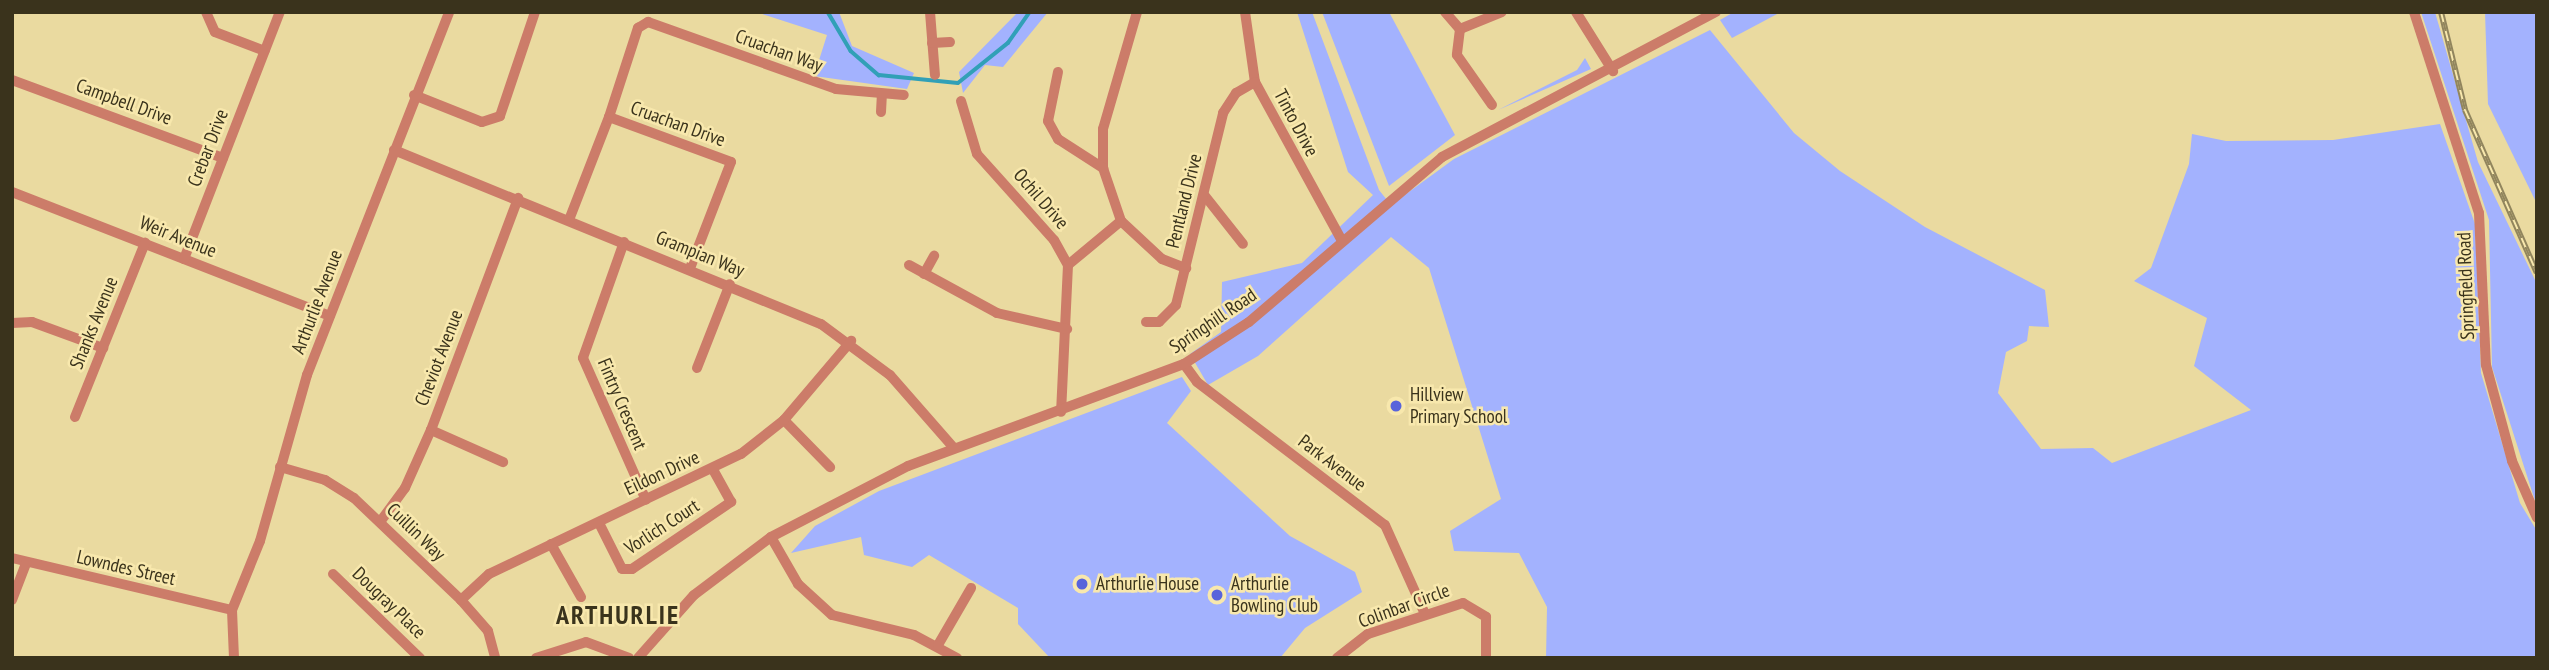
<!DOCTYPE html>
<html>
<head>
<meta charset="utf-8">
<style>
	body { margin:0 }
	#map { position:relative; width:2549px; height:670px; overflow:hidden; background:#eadaa0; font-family:"PT Sans Narrow",sans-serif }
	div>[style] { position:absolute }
	.green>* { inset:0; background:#a3b2fe }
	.stream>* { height:3.5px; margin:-1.75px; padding:0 1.75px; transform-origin:1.75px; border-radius:1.75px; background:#31a0b7 }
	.minor>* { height:10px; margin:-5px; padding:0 5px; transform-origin:5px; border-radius:5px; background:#cc7c69 }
	.rail>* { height:6px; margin-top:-3px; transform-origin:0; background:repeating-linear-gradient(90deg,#f8e8ad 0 10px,#91855d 0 20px); box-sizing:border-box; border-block:2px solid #91855d }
	.dots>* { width:19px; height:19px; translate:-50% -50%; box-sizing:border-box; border:4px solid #f8e8ad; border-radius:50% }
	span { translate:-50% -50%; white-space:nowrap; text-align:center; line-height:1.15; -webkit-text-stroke:5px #f8e8ad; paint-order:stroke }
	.street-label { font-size:19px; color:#3a331c }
	.poi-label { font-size:19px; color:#3a331c }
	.left { translate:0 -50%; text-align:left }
	.district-label { font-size:26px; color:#3a331c; font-weight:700; letter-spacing:2px }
	.frame { position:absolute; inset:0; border:14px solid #3a331c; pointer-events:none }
</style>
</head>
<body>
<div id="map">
	<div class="green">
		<div style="clip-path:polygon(756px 12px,839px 12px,852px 46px,914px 73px,907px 89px,814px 76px,827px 35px)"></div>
		<div style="clip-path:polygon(1018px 12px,1048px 12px,1003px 67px,985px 65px,963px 93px,959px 72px)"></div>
		<div style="clip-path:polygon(1297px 12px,1312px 12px,1379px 190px,1391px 205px,1454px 159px,1710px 30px,1794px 133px,1840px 171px,1925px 227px,2045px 290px,2049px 327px,2029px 326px,2027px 341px,2006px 352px,1998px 393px,2041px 449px,2093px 448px,2112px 463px,2251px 410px,2194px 366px,2207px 318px,2134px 281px,2151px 268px,2189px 164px,2192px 134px,2226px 141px,2333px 140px,2440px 124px,2475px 224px,2481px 373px,2520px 503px,2537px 531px,2537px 658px,1546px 658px,1547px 607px,1519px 553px,1454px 551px,1450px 531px,1501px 499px,1429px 268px,1391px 237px,1258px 356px,1208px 385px,1190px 354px,1221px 332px,1222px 282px,1302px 263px,1373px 195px,1348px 172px)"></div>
		<div style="clip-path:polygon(1322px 12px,1389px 12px,1455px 135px,1389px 186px)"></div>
		<div style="clip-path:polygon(1734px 12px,1781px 12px,1732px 38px,1720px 20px)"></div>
		<div style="clip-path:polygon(2421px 12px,2435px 12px,2478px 162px,2537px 284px,2537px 507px,2492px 367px,2489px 220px)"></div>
		<div style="clip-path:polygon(2485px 12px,2537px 12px,2537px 204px,2488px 104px)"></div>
		<div style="clip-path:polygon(1585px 58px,1591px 69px,1498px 110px,1577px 70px)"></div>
		<div style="clip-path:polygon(1182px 377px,1191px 391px,1167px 423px,1290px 536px,1355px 572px,1362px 592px,1305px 628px,1280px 658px,1050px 658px,1018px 624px,1018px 608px,929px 555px,912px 567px,864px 555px,861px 537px,791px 553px,815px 526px,879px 491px)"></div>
	</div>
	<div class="stream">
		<div style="left:828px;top:12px;width:45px;rotate:59.5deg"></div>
		<div style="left:851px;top:51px;width:37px;rotate:41deg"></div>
		<div style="left:879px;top:75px;width:79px;rotate:5.8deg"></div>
		<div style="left:958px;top:83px;width:64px;rotate:-38.7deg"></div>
		<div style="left:1008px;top:43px;width:38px;rotate:-55deg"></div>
	</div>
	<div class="minor">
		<div style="left:206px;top:12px;width:22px;rotate:66deg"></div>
		<div style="left:215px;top:32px;width:53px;rotate:20.8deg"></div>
		<div style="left:930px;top:12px;width:63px;rotate:85.5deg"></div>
		<div style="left:1137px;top:12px;width:122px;rotate:106.2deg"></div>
		<div style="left:1103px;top:129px;width:39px;rotate:90deg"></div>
		<div style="left:1103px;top:168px;width:56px;rotate:71.2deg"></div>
		<div style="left:1121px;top:221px;width:56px;rotate:42.8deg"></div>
		<div style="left:1162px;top:259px;width:26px;rotate:21deg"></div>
		<div style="left:1245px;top:12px;width:71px;rotate:81.9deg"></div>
		<div style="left:1255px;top:82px;width:181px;rotate:61.3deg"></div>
		<div style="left:1445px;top:12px;width:23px;rotate:49deg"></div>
		<div style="left:1460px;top:29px;width:45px;rotate:-22deg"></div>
		<div style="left:1576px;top:12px;width:70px;rotate:57.9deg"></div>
		<div style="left:2414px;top:12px;width:211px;rotate:72.1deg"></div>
		<div style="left:2479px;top:213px;width:152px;rotate:87.4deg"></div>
		<div style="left:2486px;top:365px;width:99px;rotate:74.8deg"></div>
		<div style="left:2512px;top:461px;width:62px;rotate:66.3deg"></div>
		<div style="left:1460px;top:29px;width:26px;rotate:97deg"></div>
		<div style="left:1457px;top:55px;width:61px;rotate:55deg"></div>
		<div style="left:932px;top:43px;width:18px;rotate:-3deg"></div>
		<div style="left:1058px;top:72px;width:50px;rotate:101.5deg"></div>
		<div style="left:1048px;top:121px;width:21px;rotate:61deg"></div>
		<div style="left:1058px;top:139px;width:54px;rotate:32.8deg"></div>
		<div style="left:12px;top:80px;width:225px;rotate:20.3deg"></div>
		<div style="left:414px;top:95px;width:73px;rotate:21.7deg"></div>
		<div style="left:482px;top:122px;width:19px;rotate:-18deg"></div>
		<div style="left:500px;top:116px;width:110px;rotate:-71.4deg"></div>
		<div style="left:961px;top:101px;width:55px;rotate:73.2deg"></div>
		<div style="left:977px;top:154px;width:115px;rotate:48.2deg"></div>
		<div style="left:1054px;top:240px;width:29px;rotate:61deg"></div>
		<div style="left:1068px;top:265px;width:147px;rotate:92.7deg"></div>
		<div style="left:881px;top:112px;width:18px;rotate:-87deg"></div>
		<div style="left:609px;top:117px;width:94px;rotate:-72deg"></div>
		<div style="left:638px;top:28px;width:12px;rotate:-31deg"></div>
		<div style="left:648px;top:22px;width:200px;rotate:19.6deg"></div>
		<div style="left:836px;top:89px;width:68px;rotate:5deg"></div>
		<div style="left:394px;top:150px;width:461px;rotate:22.2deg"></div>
		<div style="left:821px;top:324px;width:86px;rotate:36.5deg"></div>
		<div style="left:890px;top:375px;width:97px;rotate:48.8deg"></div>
		<div style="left:12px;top:192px;width:341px;rotate:21.3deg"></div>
		<div style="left:1205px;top:196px;width:61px;rotate:51.6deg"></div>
		<div style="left:569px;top:220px;width:110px;rotate:-68.8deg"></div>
		<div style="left:609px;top:117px;width:130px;rotate:20.2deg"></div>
		<div style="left:731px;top:162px;width:114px;rotate:111.1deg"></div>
		<div style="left:624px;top:242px;width:123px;rotate:109.5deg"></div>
		<div style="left:583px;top:358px;width:155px;rotate:66.1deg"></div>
		<div style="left:184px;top:259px;width:265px;rotate:-68.8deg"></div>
		<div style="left:909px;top:265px;width:100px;rotate:28.6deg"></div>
		<div style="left:997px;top:313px;width:72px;rotate:12.9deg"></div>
		<div style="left:1068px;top:265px;width:69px;rotate:-39.7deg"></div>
		<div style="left:924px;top:274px;width:21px;rotate:-61deg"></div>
		<div style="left:1146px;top:322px;width:13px"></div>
		<div style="left:1159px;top:322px;width:24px;rotate:-45deg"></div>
		<div style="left:1176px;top:305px;width:198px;rotate:-76.2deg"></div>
		<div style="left:1223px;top:113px;width:24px;rotate:-57deg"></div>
		<div style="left:1236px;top:93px;width:22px;rotate:-30deg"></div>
		<div style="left:12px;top:323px;width:20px;rotate:-3deg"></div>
		<div style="left:32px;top:322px;width:76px;rotate:20.1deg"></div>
		<div style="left:1184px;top:364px;width:22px;rotate:54deg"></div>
		<div style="left:1197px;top:382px;width:236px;rotate:37.3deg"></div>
		<div style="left:1385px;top:525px;width:98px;rotate:65.8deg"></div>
		<div style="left:697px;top:368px;width:90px;rotate:-68.6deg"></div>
		<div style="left:75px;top:417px;width:188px;rotate:-68.1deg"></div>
		<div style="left:784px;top:420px;width:66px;rotate:45.6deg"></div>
		<div style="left:431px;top:430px;width:79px;rotate:24deg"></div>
		<div style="left:280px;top:467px;width:47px;rotate:16.1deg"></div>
		<div style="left:325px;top:480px;width:34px;rotate:32deg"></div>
		<div style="left:354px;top:498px;width:148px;rotate:43.6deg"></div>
		<div style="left:461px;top:600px;width:41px;rotate:48.9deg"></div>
		<div style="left:488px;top:631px;width:28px;rotate:75deg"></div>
		<div style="left:380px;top:522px;width:42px;rotate:-53.7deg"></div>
		<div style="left:405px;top:488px;width:64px;rotate:-65.9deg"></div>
		<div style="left:431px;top:430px;width:248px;rotate:-69.4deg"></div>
		<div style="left:599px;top:523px;width:51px;rotate:63.4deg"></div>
		<div style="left:622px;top:569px;width:10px"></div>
		<div style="left:632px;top:569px;width:120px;rotate:-34.1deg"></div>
		<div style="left:731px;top:502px;width:38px;rotate:-119deg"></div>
		<div style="left:771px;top:537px;width:54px;rotate:60.1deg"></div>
		<div style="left:798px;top:584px;width:46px;rotate:42.4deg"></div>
		<div style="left:832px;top:615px;width:84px;rotate:13.7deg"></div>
		<div style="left:914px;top:635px;width:49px;rotate:28.1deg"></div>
		<div style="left:551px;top:544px;width:61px;rotate:60.5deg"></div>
		<div style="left:12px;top:558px;width:226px;rotate:13.3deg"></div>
		<div style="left:333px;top:574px;width:121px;rotate:44deg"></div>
		<div style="left:12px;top:600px;width:40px;rotate:-69deg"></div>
		<div style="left:461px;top:600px;width:38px;rotate:-43deg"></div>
		<div style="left:489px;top:574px;width:279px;rotate:-25.5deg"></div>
		<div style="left:741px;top:454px;width:55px;rotate:-38.3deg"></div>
		<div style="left:784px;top:420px;width:104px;rotate:-49.7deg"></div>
		<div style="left:938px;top:645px;width:66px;rotate:-59.9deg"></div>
		<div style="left:234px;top:658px;width:48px;rotate:-92.4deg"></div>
		<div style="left:232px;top:610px;width:74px;rotate:-67.9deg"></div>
		<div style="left:260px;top:541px;width:173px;rotate:-74.2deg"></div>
		<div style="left:307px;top:375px;width:390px;rotate:-68.6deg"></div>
		<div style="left:536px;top:658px;width:52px;rotate:-17.7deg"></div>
		<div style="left:586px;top:642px;width:46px;rotate:20.4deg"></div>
		<div style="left:638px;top:658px;width:84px;rotate:-48.4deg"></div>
		<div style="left:694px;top:595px;width:96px;rotate:-37deg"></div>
		<div style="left:771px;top:537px;width:154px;rotate:-27.4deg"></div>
		<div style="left:908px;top:466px;width:294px;rotate:-20.3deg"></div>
		<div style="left:1184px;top:364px;width:77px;rotate:-32.9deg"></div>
		<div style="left:1249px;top:322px;width:254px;rotate:-40.5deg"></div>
		<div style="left:1442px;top:157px;width:310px;rotate:-27.9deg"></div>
		<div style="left:1337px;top:658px;width:39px;rotate:-38deg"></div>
		<div style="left:1368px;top:634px;width:100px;rotate:-18.1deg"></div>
		<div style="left:1463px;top:603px;width:27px;rotate:31deg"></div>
		<div style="left:1486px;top:617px;width:41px;rotate:90deg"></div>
	</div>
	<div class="rail">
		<div style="left:2441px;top:12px;width:101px;rotate:76.2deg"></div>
		<div style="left:2465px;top:110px;width:178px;rotate:66.2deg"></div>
	</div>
	<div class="dots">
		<div style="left:1396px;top:406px;background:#5864db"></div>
		<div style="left:1082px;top:584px;background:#5864db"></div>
		<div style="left:1217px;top:595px;background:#5864db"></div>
	</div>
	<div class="street-label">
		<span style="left:779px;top:51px;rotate:20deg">Cruachan Way</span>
		<span style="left:124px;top:102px;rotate:20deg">Campbell Drive</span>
		<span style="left:1296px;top:123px;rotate:62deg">Tinto Drive</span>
		<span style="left:678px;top:124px;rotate:20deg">Cruachan Drive</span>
		<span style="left:208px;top:148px;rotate:-69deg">Crebar Drive</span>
		<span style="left:1041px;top:199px;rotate:49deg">Ochil Drive</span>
		<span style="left:1184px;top:201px;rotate:-76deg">Pentland Drive</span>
		<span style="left:178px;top:237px;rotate:22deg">Weir Avenue</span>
		<span style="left:700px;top:254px;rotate:22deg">Grampian Way</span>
		<span style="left:2466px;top:286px;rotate:-92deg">Springfield Road</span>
		<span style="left:317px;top:302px;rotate:-69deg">Arthurlie Avenue</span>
		<span style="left:1213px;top:321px;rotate:-34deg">Springhill Road</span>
		<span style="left:94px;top:323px;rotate:-68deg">Shanks Avenue</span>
		<span style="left:439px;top:358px;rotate:-69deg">Cheviot Avenue</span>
		<span style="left:622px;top:404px;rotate:67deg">Fintry Crescent</span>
		<span style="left:1332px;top:463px;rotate:37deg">Park Avenue</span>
		<span style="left:662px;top:473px;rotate:-25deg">Eildon Drive</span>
		<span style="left:662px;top:527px;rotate:-33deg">Vorlich Court</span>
		<span style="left:416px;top:532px;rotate:44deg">Cuillin Way</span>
		<span style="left:126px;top:568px;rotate:13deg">Lowndes Street</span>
		<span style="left:389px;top:603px;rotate:44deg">Dougray Place</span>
		<span style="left:1404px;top:606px;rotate:-20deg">Colinbar Circle</span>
	</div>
	<div class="poi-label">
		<span class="left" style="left:1410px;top:406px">Hillview<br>Primary School</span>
		<span class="left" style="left:1096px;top:584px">Arthurlie House</span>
		<span class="left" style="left:1231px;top:595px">Arthurlie<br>Bowling Club</span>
	</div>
	<div class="district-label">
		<span style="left:618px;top:615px">ARTHURLIE</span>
	</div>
	<div class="frame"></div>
</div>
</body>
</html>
